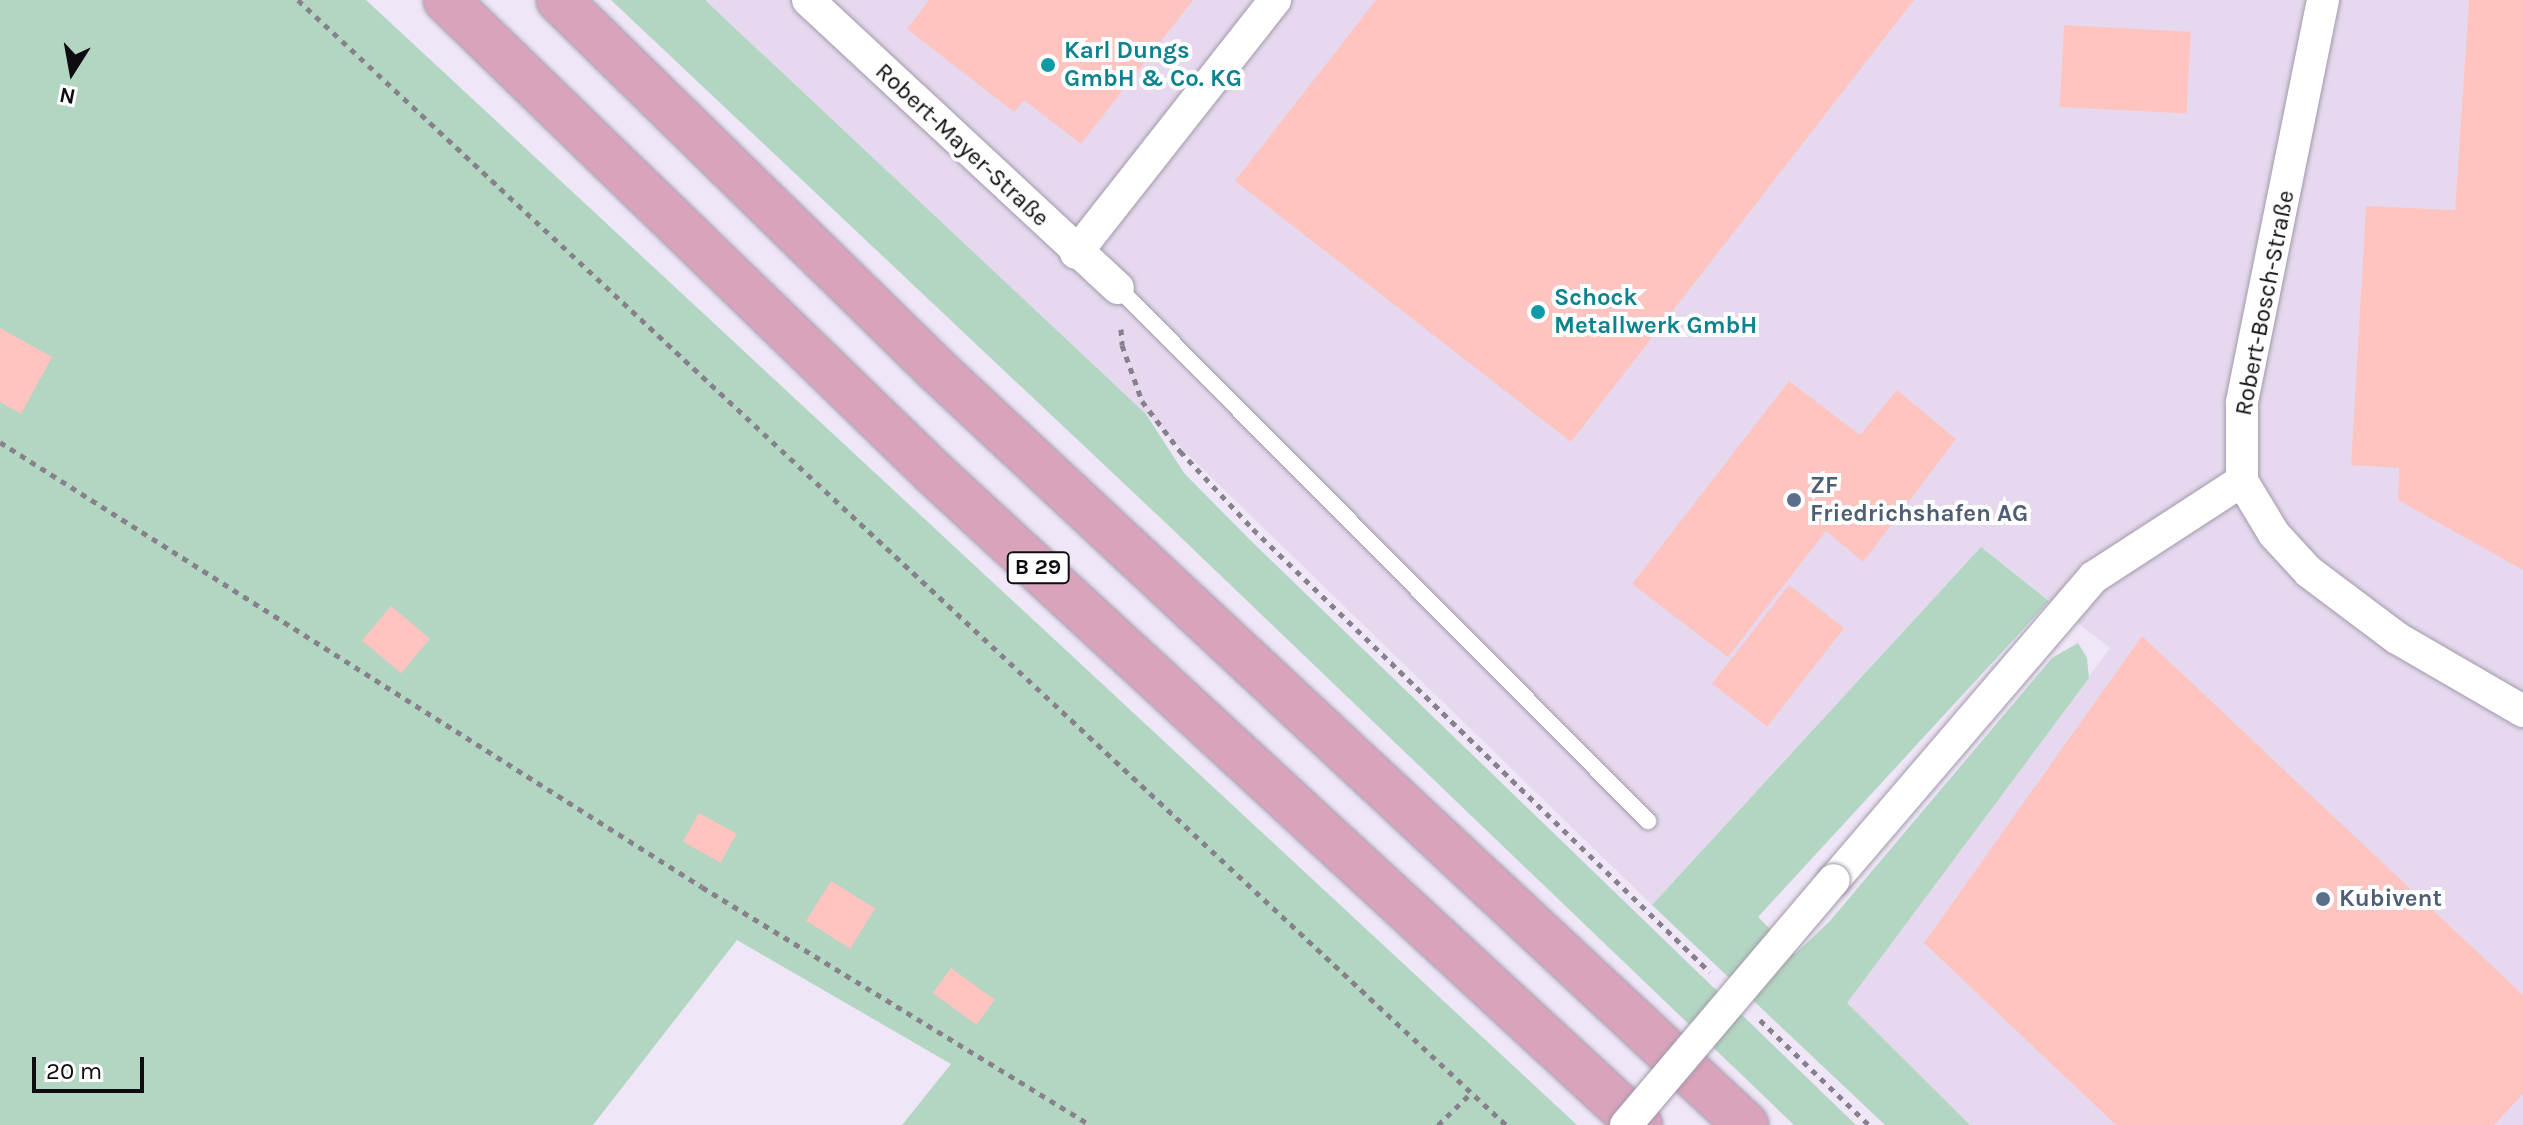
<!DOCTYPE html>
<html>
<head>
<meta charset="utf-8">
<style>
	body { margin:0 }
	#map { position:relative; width:2523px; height:1125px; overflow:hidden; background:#efe6f7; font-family:Karla,sans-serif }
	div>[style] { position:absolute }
	.built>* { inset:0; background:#e6d9ef }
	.green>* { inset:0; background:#b3d6c3 }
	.building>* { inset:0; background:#ffc4c0; transform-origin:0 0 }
	.path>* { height:5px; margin-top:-2.5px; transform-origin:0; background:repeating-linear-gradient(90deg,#87818c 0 6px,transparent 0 12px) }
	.roads { filter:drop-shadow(0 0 2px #a199a8) drop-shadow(0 0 2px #a199a8) }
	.service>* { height:16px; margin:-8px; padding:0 8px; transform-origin:8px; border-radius:8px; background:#fff }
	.minor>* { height:32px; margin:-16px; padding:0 16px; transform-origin:16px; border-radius:16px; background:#fff }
	.trunk>* { height:44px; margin:-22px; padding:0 22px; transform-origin:22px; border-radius:22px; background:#daa3bc }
	.bridges { filter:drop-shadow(0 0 2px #a199a8) drop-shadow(0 0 2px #a199a8) }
	.minor-bridge>* { height:32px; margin:-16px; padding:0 16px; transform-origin:16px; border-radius:16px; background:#fff }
	.dots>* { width:22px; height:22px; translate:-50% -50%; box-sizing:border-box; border:4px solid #fff; border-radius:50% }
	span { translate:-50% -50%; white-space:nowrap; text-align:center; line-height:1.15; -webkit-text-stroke:8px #fff; paint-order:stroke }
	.shield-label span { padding:2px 6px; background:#fff; border:2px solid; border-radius:6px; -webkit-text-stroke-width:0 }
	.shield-label { font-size:22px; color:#0f0c11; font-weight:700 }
	.culture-label { font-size:24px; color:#0d838f; font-weight:700 }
	.left { translate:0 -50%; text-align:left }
	.street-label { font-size:24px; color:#0f0c11 }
	.service-label { font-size:24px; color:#4e5e75; font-weight:700 }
	.north { position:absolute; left:32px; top:32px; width:80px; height:80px; -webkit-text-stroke:6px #fff; paint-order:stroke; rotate:191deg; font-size:22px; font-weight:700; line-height:32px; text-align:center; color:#0f0c11 }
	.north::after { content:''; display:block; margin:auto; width:28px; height:36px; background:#0f0c11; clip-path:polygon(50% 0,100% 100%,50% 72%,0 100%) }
	.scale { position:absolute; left:32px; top:1057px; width:112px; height:36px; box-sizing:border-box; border:4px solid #0f0c11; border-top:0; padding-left:10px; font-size:24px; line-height:28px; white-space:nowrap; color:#0f0c11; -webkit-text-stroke:6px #fff; paint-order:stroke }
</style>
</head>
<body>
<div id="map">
	<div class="built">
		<div style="clip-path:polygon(705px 0,2523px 0,2523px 1125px,1970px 1125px,1846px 1004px,2110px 648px,1981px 547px,1652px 905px,1146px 414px)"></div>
	</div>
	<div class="green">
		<div style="clip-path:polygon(0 0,366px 0,1577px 1125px,902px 1125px,951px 1064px,737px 940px,593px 1125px,0 1125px)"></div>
		<div style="clip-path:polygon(611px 0,705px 0,1146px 414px,1184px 473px,1251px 541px,1856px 1125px,1794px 1125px,1169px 526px)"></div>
		<div style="clip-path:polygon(1981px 547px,2049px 601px,1758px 917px,1795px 954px,1829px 922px,2052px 658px,2078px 643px,2087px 658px,2089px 678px,1847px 1003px,1970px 1125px,1885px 1125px,1652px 905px)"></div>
	</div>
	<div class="building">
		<div style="clip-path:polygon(929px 0,1193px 0,1081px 144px,1024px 100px,1014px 112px,907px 29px)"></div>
		<div style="clip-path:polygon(1376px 0,1914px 0,1571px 442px,1235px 181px)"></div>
		<div style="clip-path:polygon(2469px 0,2523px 0,2523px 570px,2398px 500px,2399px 468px,2351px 465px,2366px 206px,2455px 210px)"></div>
		<div style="left:2064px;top:25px;width:127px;height:82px;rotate:3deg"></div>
		<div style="clip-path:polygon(0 328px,52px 357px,21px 414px,0 402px)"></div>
		<div style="clip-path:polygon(1789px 381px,1860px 435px,1897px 390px,1956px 439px,1863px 562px,1826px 531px,1728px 657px,1632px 584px)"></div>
		<div style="left:1789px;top:585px;width:70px;height:125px;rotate:38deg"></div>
		<div style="left:391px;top:606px;width:51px;height:45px;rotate:40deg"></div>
		<div style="clip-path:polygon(2142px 636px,2523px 995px,2523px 1094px,2494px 1125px,2116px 1125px,1924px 943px)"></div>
		<div style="left:699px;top:813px;width:43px;height:33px;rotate:29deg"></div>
		<div style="left:831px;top:881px;width:52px;height:47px;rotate:32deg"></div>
		<div style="left:951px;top:968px;width:54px;height:31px;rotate:36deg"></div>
	</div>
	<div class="path">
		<div style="left:298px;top:0;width:1651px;rotate:42.96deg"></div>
		<div style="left:1121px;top:329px;width:16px;rotate:86deg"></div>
		<div style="left:1122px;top:345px;width:59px;rotate:70.3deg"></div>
		<div style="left:1142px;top:401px;width:63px;rotate:52.8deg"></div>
		<div style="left:1180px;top:451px;width:107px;rotate:46.9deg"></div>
		<div style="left:1253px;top:529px;width:636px;rotate:44.11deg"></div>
		<div style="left:0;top:442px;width:831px;rotate:32.37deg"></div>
		<div style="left:702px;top:887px;width:456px;rotate:31.5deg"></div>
		<div style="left:1760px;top:1020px;width:151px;rotate:43.9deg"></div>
		<div style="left:1438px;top:1125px;width:46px;rotate:-44.1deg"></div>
	</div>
	<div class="roads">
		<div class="service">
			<div style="left:1118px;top:288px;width:752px;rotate:45.16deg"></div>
		</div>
		<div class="minor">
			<div style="left:808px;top:0;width:423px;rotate:42.9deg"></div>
			<div style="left:2323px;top:0;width:411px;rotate:101.4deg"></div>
			<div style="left:2242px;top:403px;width:78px;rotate:90deg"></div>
			<div style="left:2242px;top:481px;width:62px;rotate:58.9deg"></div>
			<div style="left:2274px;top:534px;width:52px;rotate:47.4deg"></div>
			<div style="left:2309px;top:572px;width:110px;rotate:36.9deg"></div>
			<div style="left:2397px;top:638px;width:146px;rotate:30.1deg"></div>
			<div style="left:1076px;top:253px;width:322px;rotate:-51.8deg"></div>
			<div style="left:1834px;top:880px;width:399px;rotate:-49.4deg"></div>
			<div style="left:2094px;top:577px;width:176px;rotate:-33deg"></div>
		</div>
		<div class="trunk">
			<div style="left:446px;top:0;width:682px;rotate:44.11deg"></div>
			<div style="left:936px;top:475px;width:958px;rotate:42.72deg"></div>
			<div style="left:559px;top:0;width:530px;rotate:44.39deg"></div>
			<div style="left:938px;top:371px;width:1105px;rotate:43.02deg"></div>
		</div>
	</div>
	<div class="bridges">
		<div class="minor-bridge">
			<div style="left:1626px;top:1125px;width:321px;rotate:-49.7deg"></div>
		</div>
	</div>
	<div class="dots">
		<div style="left:1048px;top:65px;background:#0f9aa8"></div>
		<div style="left:1538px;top:312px;background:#0f9aa8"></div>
		<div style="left:1794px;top:500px;background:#5c6f8a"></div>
		<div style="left:2323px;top:899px;background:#5c6f8a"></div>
	</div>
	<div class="shield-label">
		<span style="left:1038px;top:568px">B 29</span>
	</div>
	<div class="culture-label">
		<span class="left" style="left:1064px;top:65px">Karl Dungs<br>GmbH &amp; Co. KG</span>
		<span class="left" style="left:1554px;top:312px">Schock<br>Metallwerk GmbH</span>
	</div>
	<div class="street-label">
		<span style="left:962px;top:145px;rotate:43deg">Robert-Mayer-Straße</span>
		<span style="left:2265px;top:303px;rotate:-79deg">Robert-Bosch-Straße</span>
	</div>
	<div class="service-label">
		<span class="left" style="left:1810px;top:500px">ZF<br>Friedrichshafen AG</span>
		<span class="left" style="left:2339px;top:899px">Kubivent</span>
	</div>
	<div class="north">N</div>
	<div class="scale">20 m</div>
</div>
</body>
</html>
